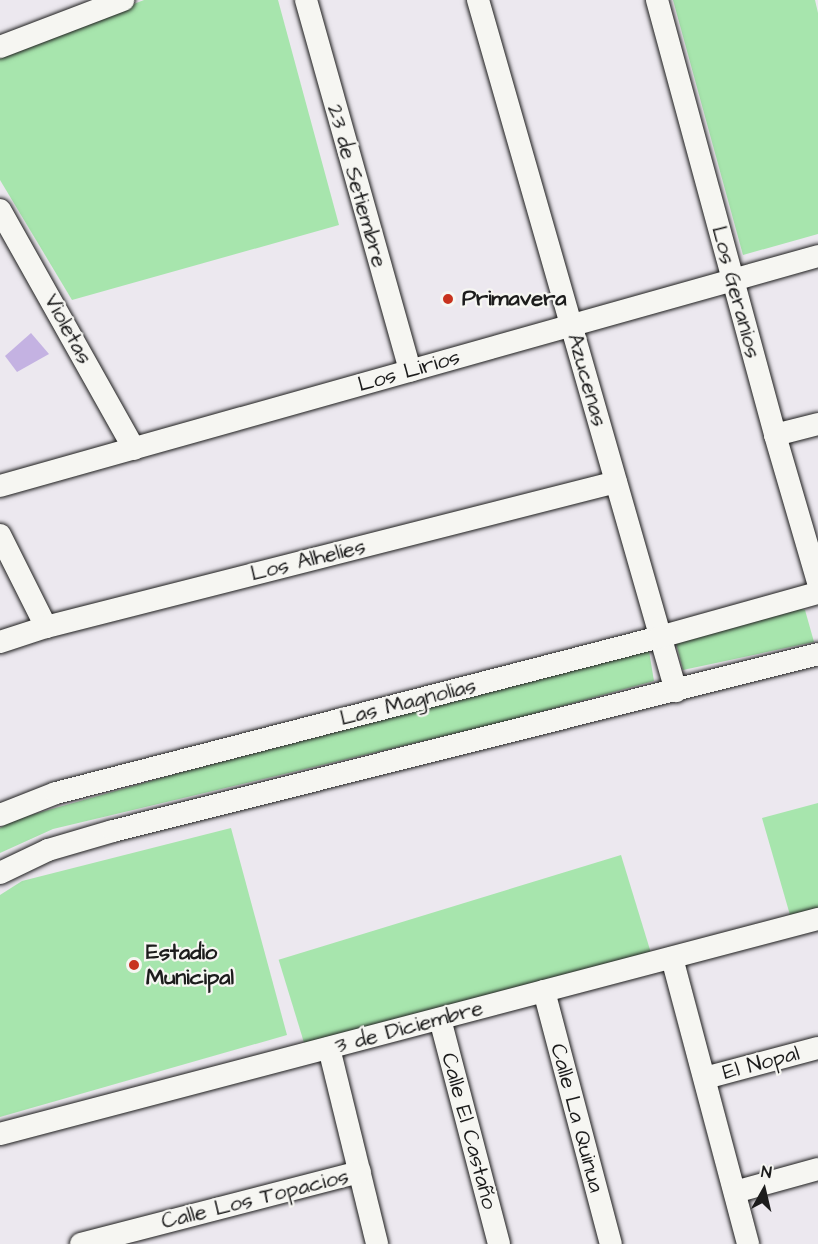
<!DOCTYPE html>
<html>
<head>
<meta charset="utf-8">
<style>
	body { margin:0 }
	#map { position:relative; width:818px; height:1244px; overflow:hidden; background:#ece8ef; font-family:"Architects Daughter",sans-serif }
	div>[style] { position:absolute }
	.green>* { inset:0; background:#a7e5ad; transform-origin:0 0 }
	.building>* { inset:0; background:#c4b2e2 }
	.roads { filter:drop-shadow(0 0 2px #1c1c1c) drop-shadow(0 0 2px #1c1c1c) }
	.minor>* { height:22px; margin:-11px; padding:0 11px; transform-origin:11px; border-radius:11px; background:#f6f6f2 }
	.dots>* { width:16px; height:16px; translate:-50% -50%; box-sizing:border-box; border:3px solid #f6f6f2; border-radius:50% }
	span { translate:-50% -50%; white-space:nowrap; text-align:center; line-height:1.15; -webkit-text-stroke:4.5px #f6f6f2; paint-order:stroke }
	.street-label { font-size:22px; color:#1c1c1c }
	.poi-label { font-size:22px; color:#1c1c1c; font-weight:700 }
	.left { translate:0 -50%; text-align:left }
	.north { position:absolute; left:734px; top:1160px; width:60px; height:60px; -webkit-text-stroke:4px #f6f6f2; paint-order:stroke; rotate:8deg; font-size:16px; font-weight:700; line-height:24px; text-align:center; color:#1c1c1c }
	.north::after { content:''; display:block; margin:auto; width:21px; height:27px; background:#1c1c1c; clip-path:polygon(50% 0,100% 100%,50% 72%,0 100%) }
</style>
</head>
<body>
<div id="map">
	<div class="green">
		<div style="clip-path:polygon(144px 0,278px 0,339px 225px,72px 300px,0 180px,0 56px)"></div>
		<div style="clip-path:polygon(673px 0,815px 0,818px 13px,818px 234px,743px 255px)"></div>
		<div style="clip-path:polygon(800px 608px,805px 610px,814px 642px,683px 670px,675px 639px)"></div>
		<div style="clip-path:polygon(649px 651px,654px 681px,507px 721px,53px 829px,0 853px,0 828px,13px 820px,179px 773px)"></div>
		<div style="clip-path:polygon(818px 803px,818px 908px,790px 915px,762px 818px)"></div>
		<div style="clip-path:polygon(231px 828px,287px 1035px,0 1117px,0 895px,22px 881px)"></div>
		<div style="left:621px;top:855px;width:101px;height:358px;rotate:73deg"></div>
	</div>
	<div class="building">
		<div style="clip-path:polygon(31px 333px,49px 354px,17px 372px,5px 356px)"></div>
	</div>
	<div class="roads">
		<div class="minor">
			<div style="left:306px;top:0;width:385px;rotate:74.3deg"></div>
			<div style="left:478px;top:0;width:719px;rotate:74.01deg"></div>
			<div style="left:657px;top:0;width:451px;rotate:74.8deg"></div>
			<div style="left:775px;top:435px;width:153px;rotate:73.7deg"></div>
			<div style="left:0;top:47px;width:132px;rotate:-20.9deg"></div>
			<div style="left:0;top:210px;width:274px;rotate:60.7deg"></div>
			<div style="left:775px;top:435px;width:44px;rotate:-14.3deg"></div>
			<div style="left:0;top:486px;width:850px;rotate:-15.7deg"></div>
			<div style="left:0;top:535px;width:103px;rotate:63.4deg"></div>
			<div style="left:0;top:642px;width:48px;rotate:-18.1deg"></div>
			<div style="left:46px;top:627px;width:588px;rotate:-14.27deg"></div>
			<div style="left:0;top:815px;width:60px;rotate:-21.4deg"></div>
			<div style="left:56px;top:793px;width:624px;rotate:-14.48deg"></div>
			<div style="left:660px;top:637px;width:164px;rotate:-15.6deg"></div>
			<div style="left:0;top:873px;width:53px;rotate:-25.6deg"></div>
			<div style="left:48px;top:850px;width:68px;rotate:-16.3deg"></div>
			<div style="left:113px;top:831px;width:727px;rotate:-14.09deg"></div>
			<div style="left:672px;top:958px;width:296px;rotate:75.1deg"></div>
			<div style="left:544px;top:991px;width:262px;rotate:75.2deg"></div>
			<div style="left:440px;top:1019px;width:233px;rotate:75.3deg"></div>
			<div style="left:329px;top:1048px;width:202px;rotate:76.2deg"></div>
			<div style="left:705px;top:1078px;width:117px;rotate:-14.9deg"></div>
			<div style="left:0;top:1134px;width:846px;rotate:-14.73deg"></div>
			<div style="left:735px;top:1192px;width:86px;rotate:-15.5deg"></div>
			<div style="left:81px;top:1244px;width:288px;rotate:-14.5deg"></div>
		</div>
	</div>
	<div class="dots">
		<div style="left:448px;top:299px;background:#c8321e"></div>
		<div style="left:134px;top:965px;background:#c8321e"></div>
	</div>
	<div class="street-label">
		<span style="left:357px;top:186px;rotate:74deg">23 de Setiembre</span>
		<span style="left:736px;top:292px;rotate:75deg">Los Geranios</span>
		<span style="left:68px;top:329px;rotate:61deg">Violetas</span>
		<span style="left:409px;top:371px;rotate:-16deg">Los Lirios</span>
		<span style="left:587px;top:380px;rotate:74deg">Azucenas</span>
		<span style="left:308px;top:560px;rotate:-14deg">Los Alhelíes</span>
		<span style="left:408px;top:702px;rotate:-14deg">Las Magnolias</span>
		<span style="left:409px;top:1027px;rotate:-15deg">3 de Diciembre</span>
		<span style="left:761px;top:1063px;rotate:-15deg">El Nopal</span>
		<span style="left:577px;top:1118px;rotate:75deg">Calle La Quinua</span>
		<span style="left:469px;top:1131px;rotate:75deg">Calle El Castaño</span>
		<span style="left:255px;top:1199px;rotate:-14deg">Calle Los Topacios</span>
	</div>
	<div class="poi-label">
		<span class="left" style="left:462px;top:299px">Primavera</span>
		<span class="left" style="left:146px;top:965px">Estadio<br>Municipal</span>
	</div>
	<div class="north">N</div>
</div>
</body>
</html>
